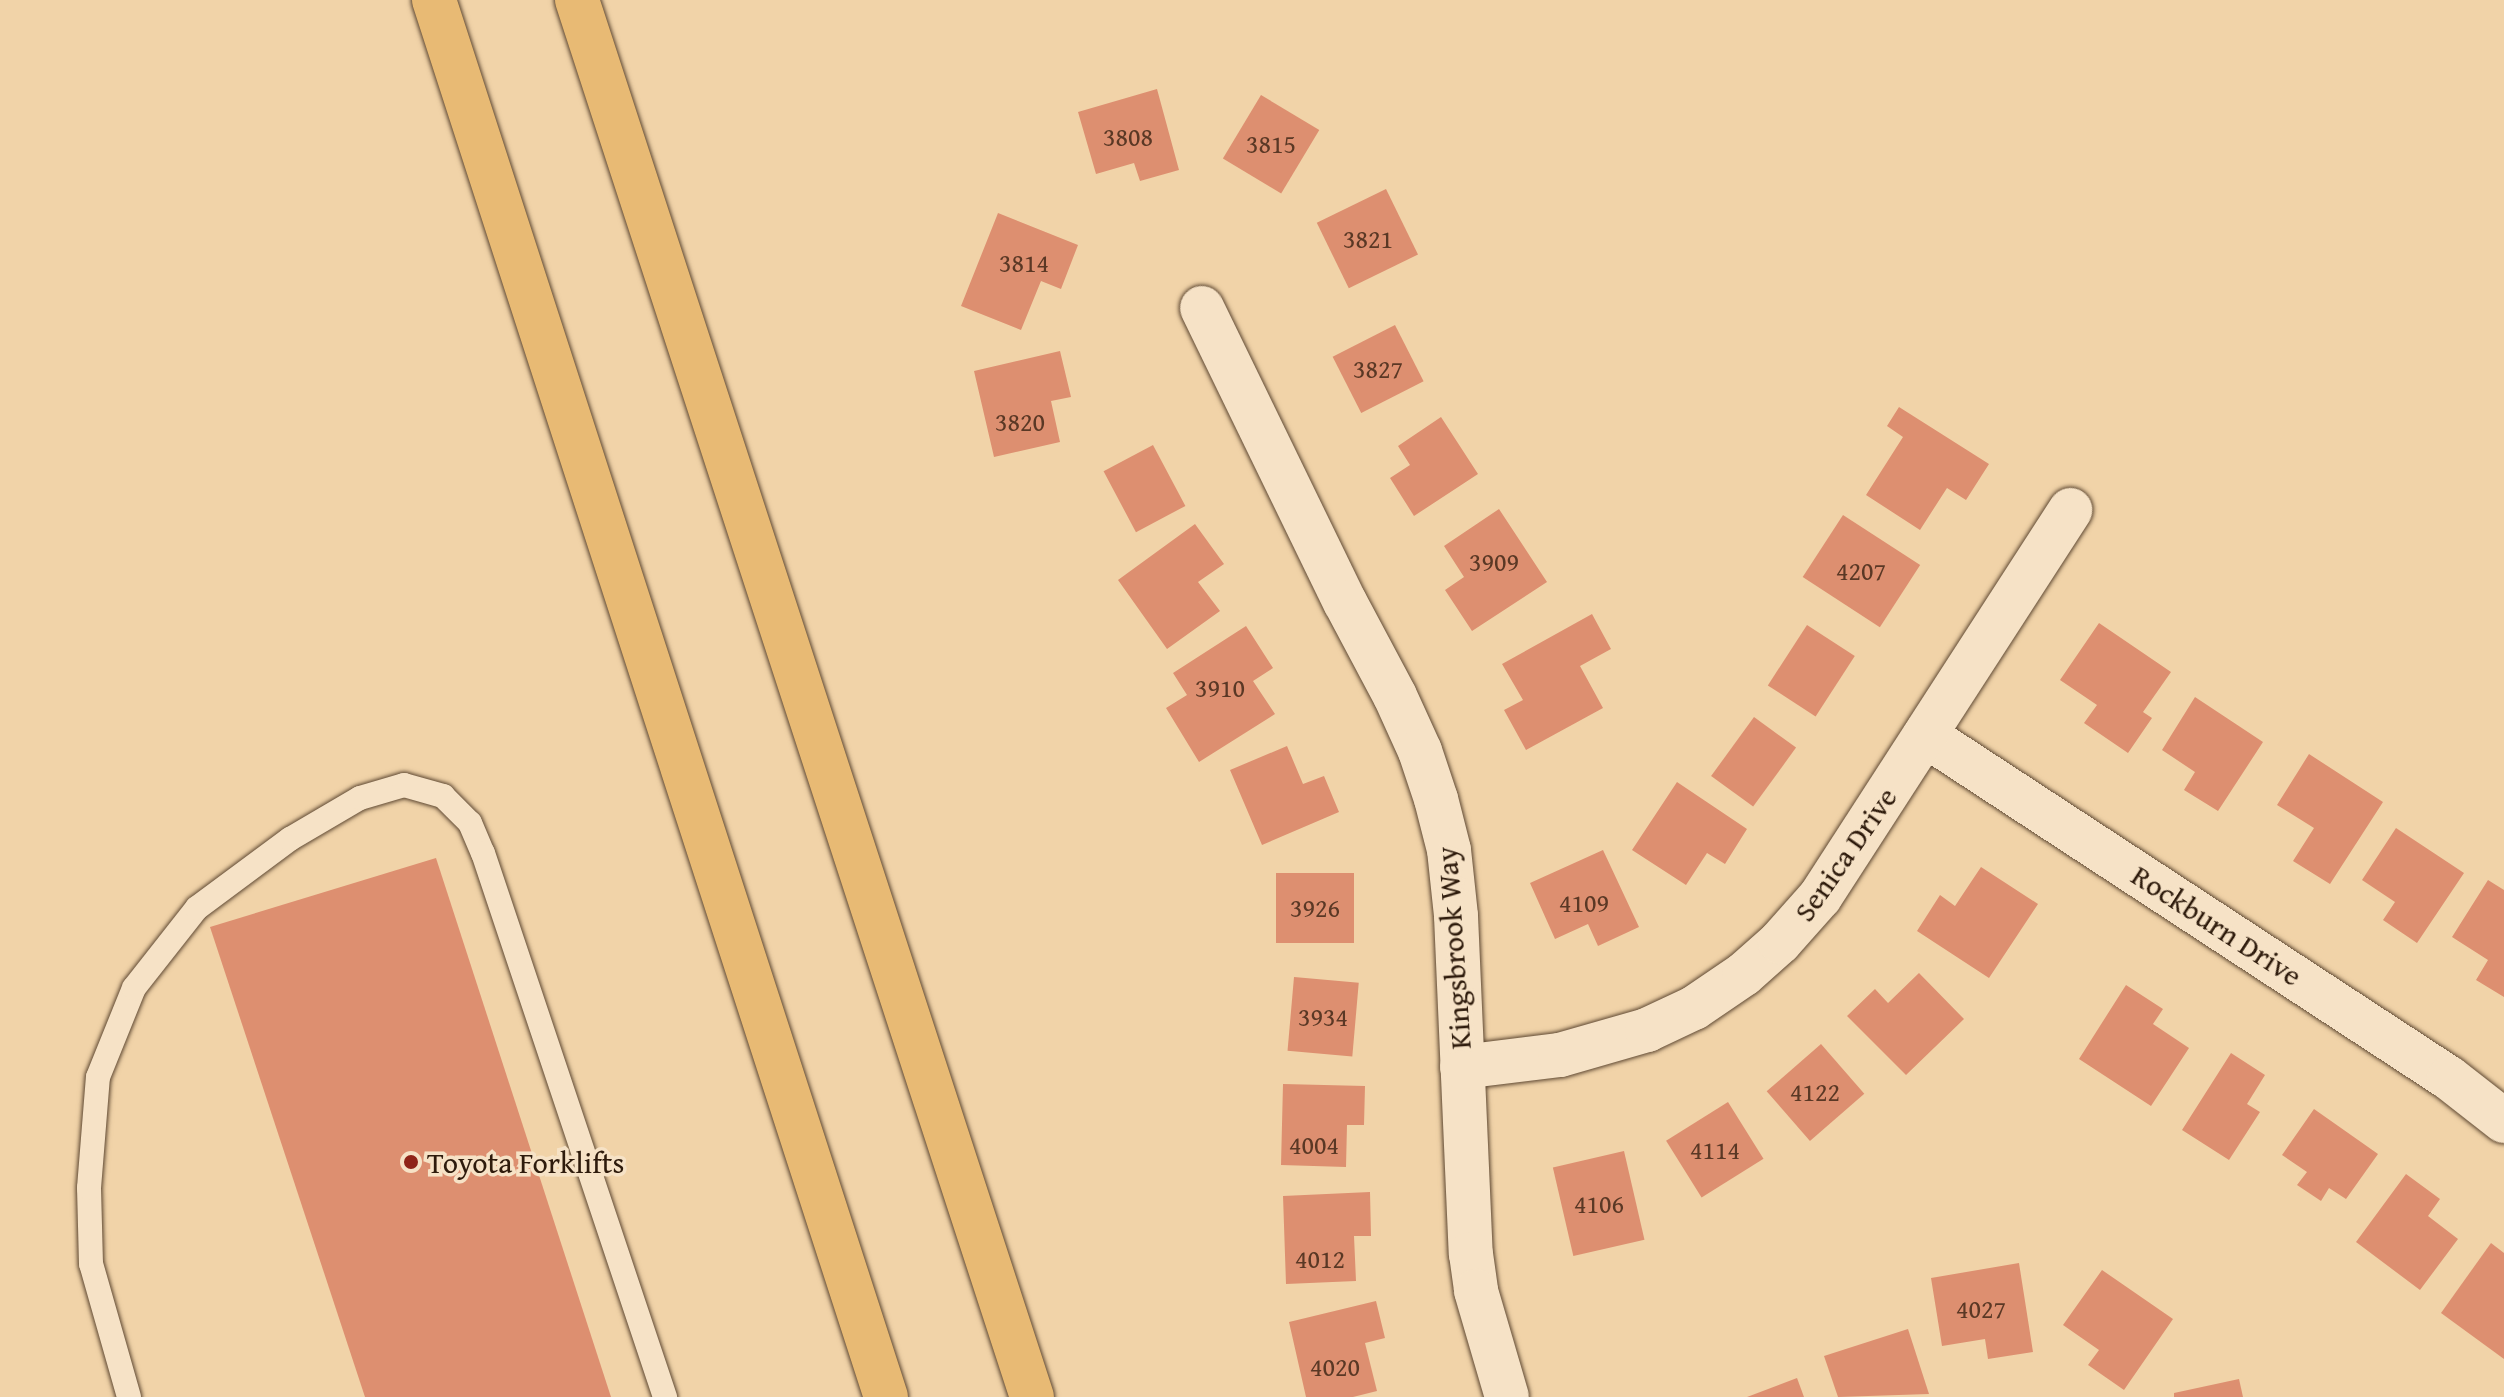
<!DOCTYPE html>
<html>
<head>
<meta charset="utf-8">
<style>
	body { margin:0 }
	#map { position:relative; width:2504px; height:1397px; overflow:hidden; background:#f1d3a8; font-family:"Gentium Book Plus",serif }
	div>[style] { position:absolute }
	.building>* { inset:0; background:#dd8f70; transform-origin:0 0 }
	.roads { filter:drop-shadow(0 0 2px #5f4933) drop-shadow(0 0 2px #5f4933) }
	.lane>* { height:24px; margin:-12px; padding:0 12px; transform-origin:12px; border-radius:12px; background:#f6e2c6 }
	.street>* { height:44px; margin:-22px; padding:0 22px; transform-origin:22px; border-radius:22px; background:#f6e2c6 }
	.highway>* { height:44px; margin:-22px; padding:0 22px; transform-origin:22px; border-radius:22px; background:#e8ba74 }
	.dots>* { width:22px; height:22px; translate:-50% -50%; box-sizing:border-box; border:4px solid #f6e2c6; border-radius:50% }
	span { translate:-50% -50%; white-space:nowrap; text-align:center; line-height:1.15; -webkit-text-stroke:7px #f6e2c6; paint-order:stroke }
	.number-label { font-size:26px; color:#5a3825 }
	.number-label span { -webkit-text-stroke-width:0 }
	.street-label { font-size:30px; color:#2e1b0c }
	.poi-label { font-size:30px; color:#2e1b0c }
	.left { translate:0 -50%; text-align:left }
</style>
</head>
<body>
<div id="map">
	<div class="building">
		<div style="clip-path:polygon(1157px 89px,1179px 170px,1140px 181px,1134px 163px,1096px 174px,1078px 112px)"></div>
		<div style="left:1261px;top:95px;width:68px;height:74px;rotate:31deg"></div>
		<div style="left:1386px;top:189px;width:73px;height:77px;rotate:64deg"></div>
		<div style="clip-path:polygon(998px 213px,1078px 245px,1061px 289px,1041px 281px,1021px 330px,961px 306px)"></div>
		<div style="left:1395px;top:325px;width:63px;height:70px;rotate:63deg"></div>
		<div style="clip-path:polygon(1060px 351px,1071px 397px,1051px 401px,1060px 442px,994px 457px,974px 371px)"></div>
		<div style="clip-path:polygon(1899px 407px,1989px 464px,1966px 500px,1947px 488px,1920px 530px,1866px 495px,1903px 437px,1887px 426px)"></div>
		<div style="clip-path:polygon(1441px 417px,1478px 474px,1414px 516px,1390px 478px,1410px 465px,1398px 446px)"></div>
		<div style="left:1153px;top:445px;width:69px;height:56px;rotate:62deg"></div>
		<div style="clip-path:polygon(1499px 509px,1547px 582px,1472px 631px,1445px 590px,1464px 577px,1444px 546px)"></div>
		<div style="left:1843px;top:515px;width:92px;height:74px;rotate:33deg"></div>
		<div style="clip-path:polygon(1195px 524px,1224px 564px,1198px 582px,1220px 611px,1167px 649px,1118px 580px)"></div>
		<div style="clip-path:polygon(1592px 614px,1611px 649px,1580px 666px,1603px 708px,1526px 750px,1504px 710px,1523px 700px,1502px 664px)"></div>
		<div style="clip-path:polygon(2099px 623px,2171px 672px,2143px 712px,2152px 718px,2128px 753px,2084px 723px,2097px 705px,2060px 680px)"></div>
		<div style="left:1807px;top:625px;width:57px;height:72px;rotate:33deg"></div>
		<div style="clip-path:polygon(1246px 626px,1273px 668px,1253px 681px,1275px 714px,1199px 762px,1166px 708px,1187px 695px,1173px 673px)"></div>
		<div style="clip-path:polygon(2195px 697px,2263px 742px,2218px 811px,2184px 790px,2195px 772px,2162px 750px)"></div>
		<div style="left:1754px;top:717px;width:52px;height:73px;rotate:36deg"></div>
		<div style="clip-path:polygon(1287px 746px,1303px 784px,1324px 776px,1339px 812px,1262px 845px,1230px 770px)"></div>
		<div style="clip-path:polygon(2309px 754px,2383px 802px,2330px 884px,2293px 861px,2314px 828px,2277px 805px)"></div>
		<div style="clip-path:polygon(1677px 782px,1747px 829px,1725px 864px,1707px 853px,1686px 885px,1632px 850px)"></div>
		<div style="clip-path:polygon(2396px 828px,2464px 873px,2417px 943px,2383px 920px,2395px 902px,2362px 880px)"></div>
		<div style="clip-path:polygon(1603px 850px,1639px 927px,1598px 946px,1588px 924px,1555px 939px,1530px 883px)"></div>
		<div style="clip-path:polygon(436px 858px,611px 1397px,365px 1397px,210px 927px)"></div>
		<div style="clip-path:polygon(1981px 867px,2038px 904px,1989px 978px,1917px 931px,1940px 895px,1955px 906px)"></div>
		<div style="left:1276px;top:873px;width:78px;height:70px"></div>
		<div style="clip-path:polygon(2488px 880px,2504px 890px,2504px 997px,2476px 980px,2488px 960px,2452px 937px)"></div>
		<div style="clip-path:polygon(1919px 973px,1964px 1019px,1906px 1075px,1847px 1016px,1875px 989px,1888px 1003px)"></div>
		<div style="left:1294px;top:977px;width:65px;height:74px;rotate:5deg"></div>
		<div style="clip-path:polygon(2126px 985px,2163px 1009px,2153px 1024px,2189px 1048px,2151px 1106px,2079px 1059px)"></div>
		<div style="left:1821px;top:1044px;width:66px;height:72px;rotate:49deg"></div>
		<div style="clip-path:polygon(2231px 1053px,2265px 1075px,2247px 1104px,2260px 1112px,2229px 1160px,2182px 1130px)"></div>
		<div style="clip-path:polygon(1283px 1084px,1365px 1086px,1364px 1125px,1347px 1125px,1346px 1167px,1281px 1165px)"></div>
		<div style="left:1728px;top:1102px;width:67px;height:73px;rotate:58deg"></div>
		<div style="clip-path:polygon(2314px 1109px,2378px 1154px,2346px 1199px,2329px 1188px,2321px 1201px,2297px 1185px,2307px 1172px,2282px 1155px)"></div>
		<div style="left:1624px;top:1151px;width:91px;height:73px;rotate:77deg"></div>
		<div style="clip-path:polygon(2406px 1174px,2440px 1199px,2428px 1216px,2458px 1239px,2420px 1290px,2356px 1242px)"></div>
		<div style="clip-path:polygon(1370px 1192px,1371px 1236px,1354px 1236px,1356px 1281px,1286px 1284px,1283px 1196px)"></div>
		<div style="clip-path:polygon(2491px 1243px,2504px 1253px,2504px 1359px,2441px 1313px)"></div>
		<div style="clip-path:polygon(2019px 1263px,2033px 1352px,1988px 1359px,1985px 1339px,1942px 1346px,1931px 1278px)"></div>
		<div style="clip-path:polygon(2102px 1270px,2173px 1319px,2124px 1390px,2088px 1365px,2099px 1350px,2063px 1325px)"></div>
		<div style="clip-path:polygon(1376px 1301px,1385px 1338px,1365px 1343px,1377px 1391px,1353px 1397px,1306px 1397px,1289px 1322px)"></div>
		<div style="clip-path:polygon(1908px 1329px,1929px 1394px,1838px 1397px,1824px 1356px)"></div>
		<div style="clip-path:polygon(1797px 1378px,1804px 1397px,1747px 1397px)"></div>
		<div style="clip-path:polygon(2239px 1379px,2243px 1397px,2174px 1397px,2174px 1393px)"></div>
	</div>
	<div class="roads">
		<div class="lane">
			<div style="left:129px;top:1397px;width:138px;rotate:-105.9deg"></div>
			<div style="left:91px;top:1264px;width:76px;rotate:-91.5deg"></div>
			<div style="left:89px;top:1188px;width:111px;rotate:-85.4deg"></div>
			<div style="left:98px;top:1077px;width:96px;rotate:-68deg"></div>
			<div style="left:134px;top:988px;width:102px;rotate:-51.8deg"></div>
			<div style="left:197px;top:908px;width:116px;rotate:-36.6deg"></div>
			<div style="left:290px;top:839px;width:81px;rotate:-30.4deg"></div>
			<div style="left:360px;top:798px;width:46px;rotate:-16.5deg"></div>
			<div style="left:404px;top:785px;width:41px;rotate:15.8deg"></div>
			<div style="left:443px;top:796px;width:38px;rotate:45deg"></div>
			<div style="left:470px;top:823px;width:33px;rotate:67deg"></div>
			<div style="left:483px;top:853px;width:574px;rotate:71.5deg"></div>
		</div>
		<div class="street">
			<div style="left:1202px;top:308px;width:327px;rotate:64.1deg"></div>
			<div style="left:1345px;top:602px;width:106px;rotate:62deg"></div>
			<div style="left:1395px;top:696px;width:60px;rotate:65.6deg"></div>
			<div style="left:1420px;top:751px;width:51px;rotate:71.6deg"></div>
			<div style="left:1436px;top:799px;width:53px;rotate:75.7deg"></div>
			<div style="left:1449px;top:850px;width:66px;rotate:83.9deg"></div>
			<div style="left:1456px;top:916px;width:338px;rotate:87.5deg"></div>
			<div style="left:1471px;top:1254px;width:37px;rotate:82deg"></div>
			<div style="left:1476px;top:1291px;width:110px;rotate:73.7deg"></div>
			<div style="left:1925px;top:735px;width:626px;rotate:33.21deg"></div>
			<div style="left:2449px;top:1078px;width:70px;rotate:38deg"></div>
			<div style="left:1462px;top:1067px;width:99px;rotate:-7deg"></div>
			<div style="left:1560px;top:1055px;width:91px;rotate:-16deg"></div>
			<div style="left:1647px;top:1030px;width:52px;rotate:-25.1deg"></div>
			<div style="left:1694px;top:1008px;width:60px;rotate:-34.2deg"></div>
			<div style="left:1744px;top:974px;width:48px;rotate:-41.6deg"></div>
			<div style="left:1780px;top:942px;width:60px;rotate:-48.4deg"></div>
			<div style="left:1820px;top:897px;width:461px;rotate:-57.1deg"></div>
		</div>
		<div class="highway">
			<div style="left:434px;top:0;width:1468px;rotate:72.07deg"></div>
			<div style="left:577px;top:0;width:1469px;rotate:71.96deg"></div>
		</div>
	</div>
	<div class="dots">
		<div style="left:411px;top:1162px;background:#8f2418"></div>
	</div>
	<div class="number-label">
		<span style="left:1128px;top:137px">3808</span>
		<span style="left:1271px;top:144px">3815</span>
		<span style="left:1368px;top:239px">3821</span>
		<span style="left:1024px;top:263px">3814</span>
		<span style="left:1378px;top:369px">3827</span>
		<span style="left:1020px;top:422px">3820</span>
		<span style="left:1494px;top:562px">3909</span>
		<span style="left:1861px;top:571px">4207</span>
		<span style="left:1220px;top:688px">3910</span>
		<span style="left:1584px;top:903px">4109</span>
		<span style="left:1315px;top:908px">3926</span>
		<span style="left:1323px;top:1017px">3934</span>
		<span style="left:1815px;top:1092px">4122</span>
		<span style="left:1314px;top:1145px">4004</span>
		<span style="left:1715px;top:1150px">4114</span>
		<span style="left:1599px;top:1204px">4106</span>
		<span style="left:1320px;top:1259px">4012</span>
		<span style="left:1981px;top:1309px">4027</span>
		<span style="left:1335px;top:1367px">4020</span>
	</div>
	<div class="street-label">
		<span style="left:1845px;top:854px;rotate:-55deg">Senica Drive</span>
		<span style="left:2217px;top:925px;rotate:33deg">Rockburn Drive</span>
		<span style="left:1453px;top:948px;rotate:-94deg">Kingsbrook Way</span>
	</div>
	<div class="poi-label">
		<span class="left" style="left:427px;top:1162px">Toyota Forklifts</span>
	</div>
</div>
</body>
</html>
